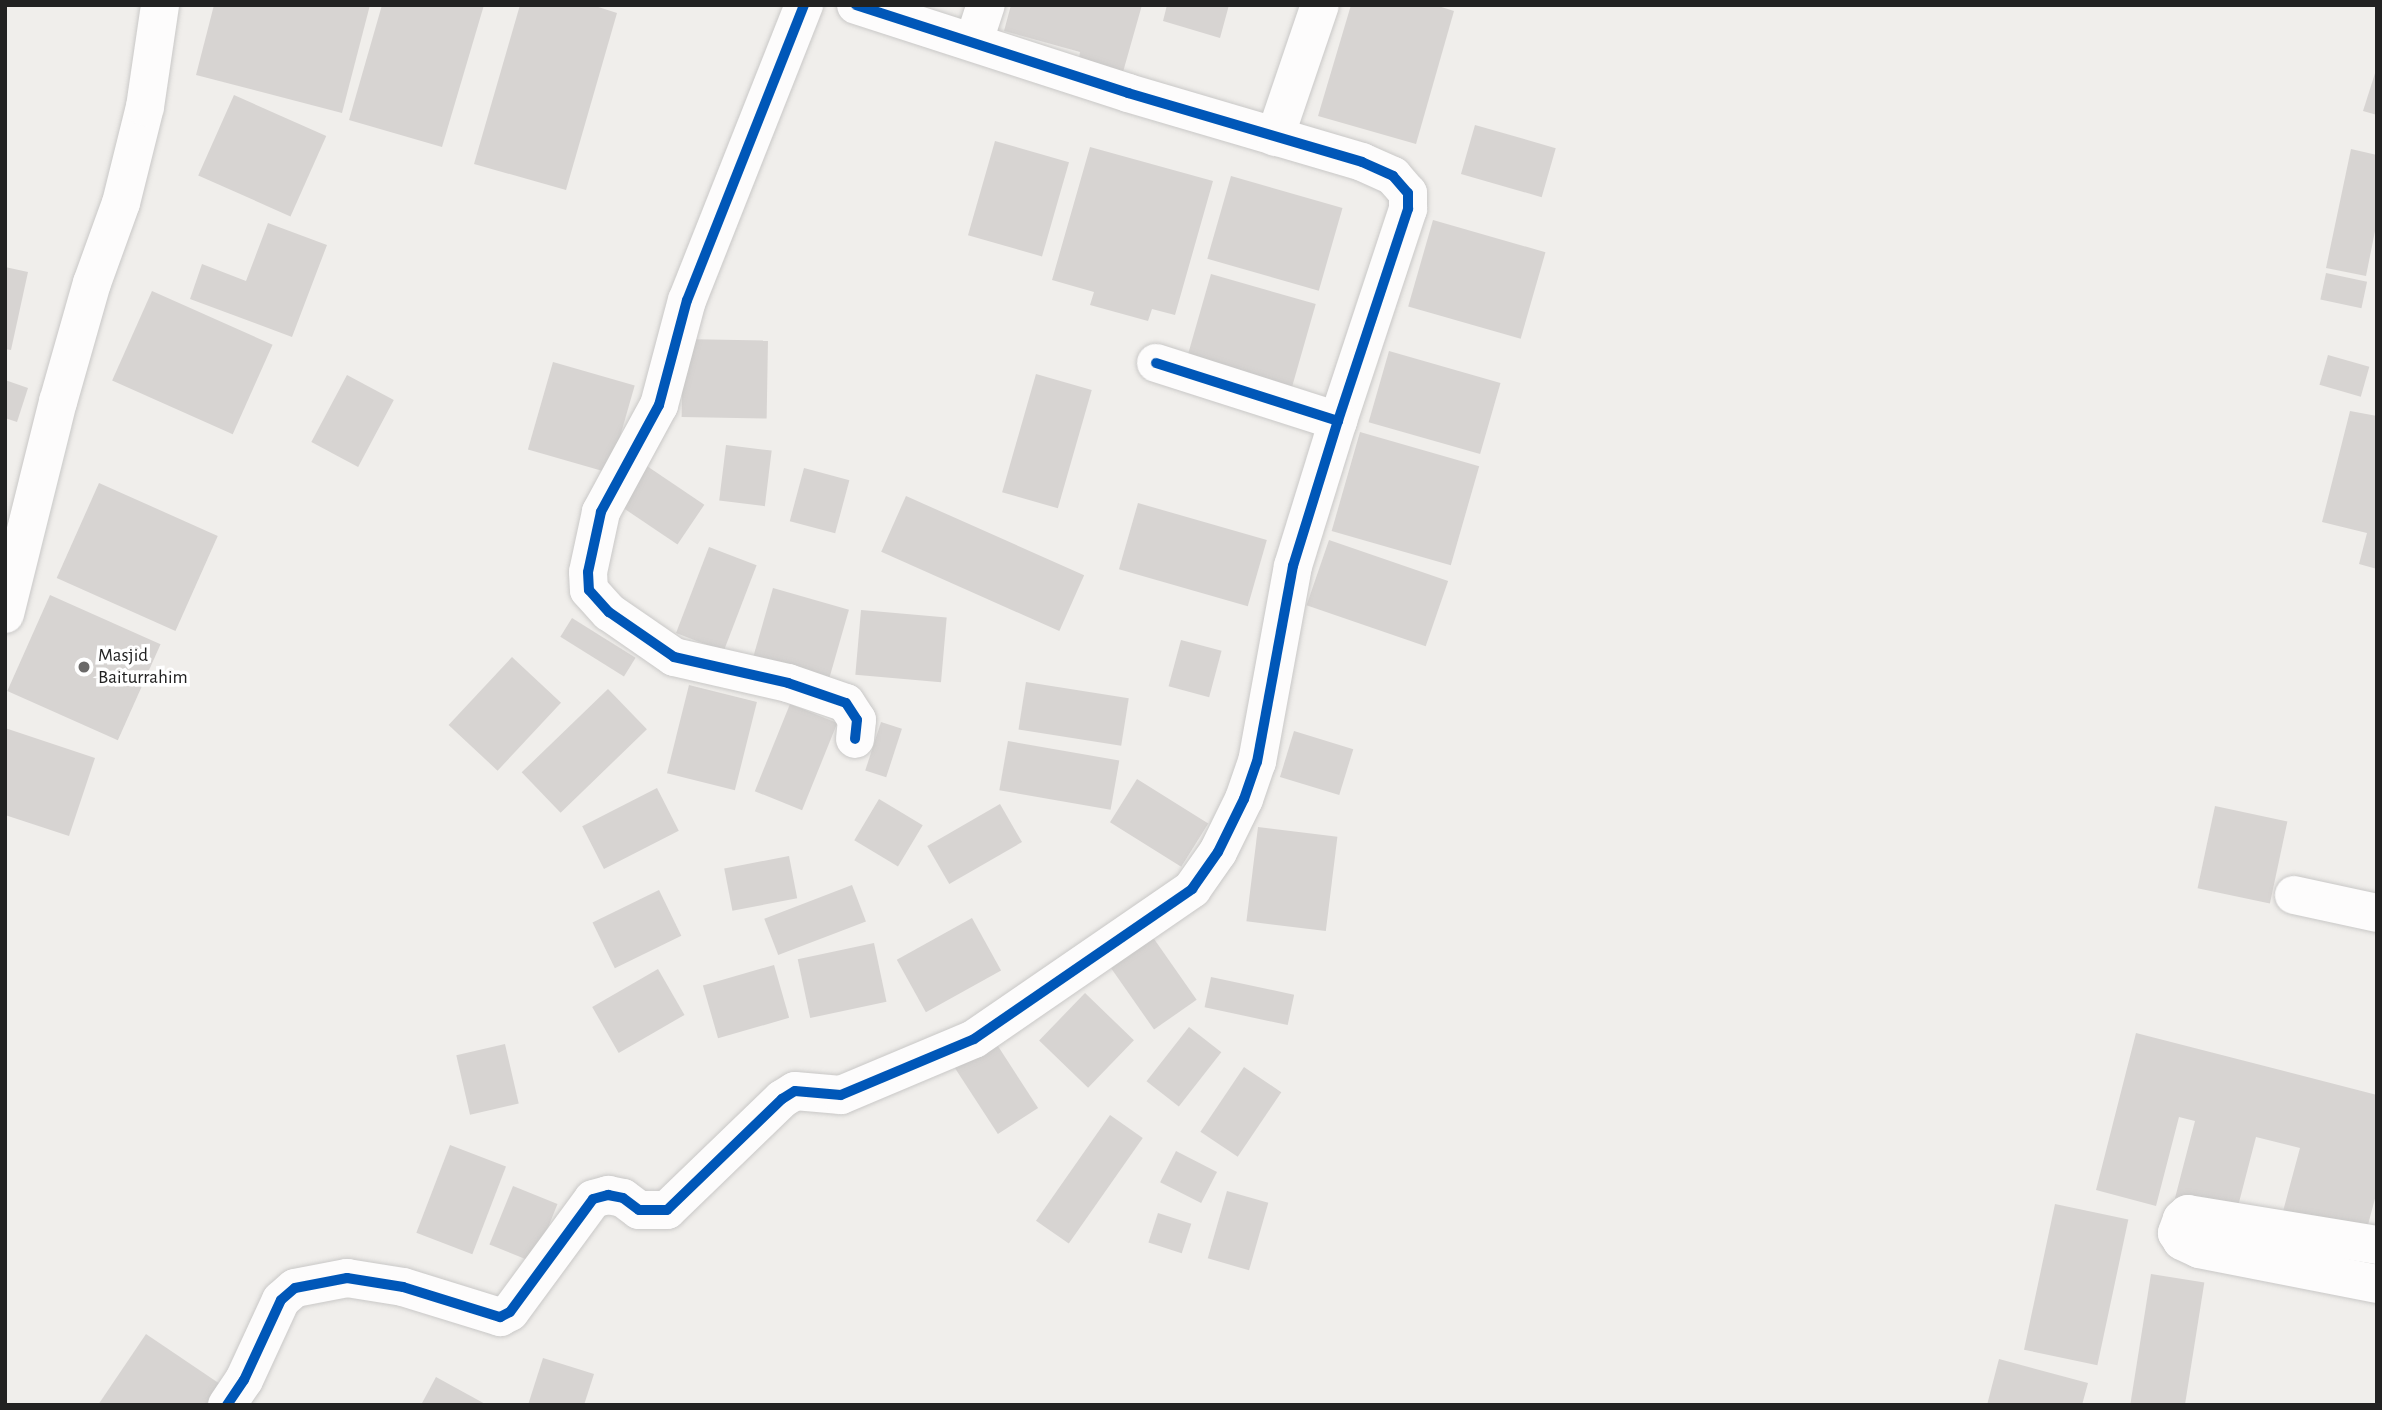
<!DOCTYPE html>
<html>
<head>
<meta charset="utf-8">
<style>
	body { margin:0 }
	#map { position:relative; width:2382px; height:1410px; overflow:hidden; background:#f0eeeb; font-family:"Alegreya Sans",sans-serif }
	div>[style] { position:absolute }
	.building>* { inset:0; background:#d7d4d2; transform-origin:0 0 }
	.roads { filter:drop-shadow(0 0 2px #c9c8c7) drop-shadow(0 0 2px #c9c8c7) }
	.street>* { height:38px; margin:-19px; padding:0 19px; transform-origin:19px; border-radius:19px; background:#fdfcfc }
	.cycleway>* { height:10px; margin:-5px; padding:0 5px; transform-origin:5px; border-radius:5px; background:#0057b8 }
	.dots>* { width:19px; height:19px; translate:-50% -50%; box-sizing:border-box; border:4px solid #fff; border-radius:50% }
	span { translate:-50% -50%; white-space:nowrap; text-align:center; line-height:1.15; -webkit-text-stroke:7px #fff; paint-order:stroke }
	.poi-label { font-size:19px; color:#222 }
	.left { translate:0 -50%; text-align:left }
	.frame { position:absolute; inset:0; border:7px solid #222; pointer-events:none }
</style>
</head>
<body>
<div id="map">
	<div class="building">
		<div style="clip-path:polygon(214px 5px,370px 5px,342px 113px,196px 75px)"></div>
		<div style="clip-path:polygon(382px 5px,484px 5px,442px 147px,349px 120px)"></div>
		<div style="clip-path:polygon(520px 5px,592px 5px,617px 13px,566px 190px,474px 164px)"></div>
		<div style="clip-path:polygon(1011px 5px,1142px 5px,1123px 72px,1079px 59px,1080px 52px,1004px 31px)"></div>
		<div style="clip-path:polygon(1167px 5px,1229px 5px,1220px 38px,1163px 21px)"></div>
		<div style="clip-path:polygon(1351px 5px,1435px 5px,1454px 11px,1416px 144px,1318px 116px)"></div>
		<div style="clip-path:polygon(2377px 67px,2377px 115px,2363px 111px)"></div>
		<div style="left:234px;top:95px;width:101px;height:88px;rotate:24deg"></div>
		<div style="left:1475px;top:125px;width:84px;height:51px;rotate:16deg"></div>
		<div style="left:995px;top:141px;width:77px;height:98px;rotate:16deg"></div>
		<div style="clip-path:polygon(1090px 147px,1213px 181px,1175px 315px,1152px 309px,1148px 321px,1090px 305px,1094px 292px,1052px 280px)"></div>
		<div style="clip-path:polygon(2351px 149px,2377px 155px,2377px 221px,2366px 276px,2326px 268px)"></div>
		<div style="left:1231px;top:176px;width:116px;height:86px;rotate:16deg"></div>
		<div style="left:1433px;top:220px;width:117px;height:90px;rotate:16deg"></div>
		<div style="clip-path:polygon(268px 223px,327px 245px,292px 337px,190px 299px,202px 264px,246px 281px)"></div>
		<div style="clip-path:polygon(5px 267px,28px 272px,11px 350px,5px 349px)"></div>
		<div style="left:2326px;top:273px;width:42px;height:27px;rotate:12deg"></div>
		<div style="left:1211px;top:274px;width:109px;height:99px;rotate:16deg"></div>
		<div style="left:152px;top:291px;width:132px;height:98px;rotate:24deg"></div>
		<div style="left:683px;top:339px;width:85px;height:78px;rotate:1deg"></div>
		<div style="left:1389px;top:351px;width:116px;height:74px;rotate:16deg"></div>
		<div style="left:2328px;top:355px;width:43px;height:31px;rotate:16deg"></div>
		<div style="left:553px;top:362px;width:85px;height:91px;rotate:16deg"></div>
		<div style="left:1036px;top:374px;width:58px;height:123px;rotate:16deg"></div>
		<div style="left:347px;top:375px;width:53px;height:76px;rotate:28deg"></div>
		<div style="clip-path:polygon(5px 380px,28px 388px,17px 422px,5px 418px)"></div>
		<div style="clip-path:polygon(2350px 411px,2377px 416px,2377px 569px,2359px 564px,2367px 533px,2322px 522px)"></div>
		<div style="left:1360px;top:432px;width:124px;height:103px;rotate:16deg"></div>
		<div style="left:726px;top:445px;width:46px;height:56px;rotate:7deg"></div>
		<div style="left:638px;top:460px;width:80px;height:48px;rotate:34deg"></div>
		<div style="left:804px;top:468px;width:47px;height:55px;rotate:15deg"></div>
		<div style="left:99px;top:483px;width:130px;height:104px;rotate:24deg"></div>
		<div style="left:906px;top:496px;width:195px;height:61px;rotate:24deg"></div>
		<div style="left:1138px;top:503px;width:134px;height:69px;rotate:16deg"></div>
		<div style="left:1329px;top:540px;width:126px;height:69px;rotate:19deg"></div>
		<div style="left:709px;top:547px;width:51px;height:92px;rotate:21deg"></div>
		<div style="left:773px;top:588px;width:79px;height:76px;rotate:16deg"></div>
		<div style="left:50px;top:595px;width:121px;height:105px;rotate:24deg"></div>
		<div style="left:861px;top:610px;width:86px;height:65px;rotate:5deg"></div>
		<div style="left:572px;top:618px;width:75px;height:22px;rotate:32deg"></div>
		<div style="left:1181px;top:640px;width:42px;height:48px;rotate:15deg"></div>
		<div style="left:512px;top:657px;width:67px;height:93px;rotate:43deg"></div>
		<div style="left:1026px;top:682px;width:104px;height:48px;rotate:9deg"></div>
		<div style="left:689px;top:685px;width:70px;height:91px;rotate:14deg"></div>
		<div style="left:608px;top:689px;width:56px;height:120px;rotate:46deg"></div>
		<div style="left:790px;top:704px;width:51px;height:94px;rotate:22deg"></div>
		<div style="left:881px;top:722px;width:22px;height:51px;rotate:18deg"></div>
		<div style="clip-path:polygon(5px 728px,95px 758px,69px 836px,5px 815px)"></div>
		<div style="left:1294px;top:731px;width:62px;height:48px;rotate:17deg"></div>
		<div style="left:1008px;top:741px;width:113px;height:50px;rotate:10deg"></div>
		<div style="left:1137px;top:779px;width:84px;height:51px;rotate:32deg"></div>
		<div style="left:657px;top:788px;width:48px;height:84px;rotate:63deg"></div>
		<div style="left:879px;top:799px;width:51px;height:48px;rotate:31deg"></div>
		<div style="left:1000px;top:804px;width:44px;height:84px;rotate:60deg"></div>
		<div style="left:2215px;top:806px;width:74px;height:84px;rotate:12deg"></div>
		<div style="left:1258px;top:827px;width:80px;height:95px;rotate:7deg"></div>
		<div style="left:789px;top:856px;width:43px;height:66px;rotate:79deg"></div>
		<div style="left:852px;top:885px;width:39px;height:94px;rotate:69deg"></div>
		<div style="left:659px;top:890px;width:51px;height:74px;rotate:64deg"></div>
		<div style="left:972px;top:918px;width:60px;height:86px;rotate:61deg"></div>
		<div style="left:1145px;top:926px;width:90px;height:52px;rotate:55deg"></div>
		<div style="left:874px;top:943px;width:60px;height:78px;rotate:78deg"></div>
		<div style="left:774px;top:965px;width:55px;height:74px;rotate:74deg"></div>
		<div style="left:658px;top:969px;width:53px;height:76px;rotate:60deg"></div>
		<div style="left:1211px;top:977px;width:85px;height:31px;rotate:12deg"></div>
		<div style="left:1085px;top:993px;width:68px;height:66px;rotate:44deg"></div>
		<div style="left:1189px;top:1027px;width:41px;height:69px;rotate:38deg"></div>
		<div style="clip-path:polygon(2136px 1033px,2377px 1095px,2377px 1191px,2365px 1236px,2282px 1215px,2300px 1148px,2256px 1137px,2236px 1214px,2175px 1198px,2195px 1121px,2179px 1117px,2156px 1206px,2096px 1190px)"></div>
		<div style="left:994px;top:1040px;width:81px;height:48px;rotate:57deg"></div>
		<div style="left:505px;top:1044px;width:61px;height:50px;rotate:77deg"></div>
		<div style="left:1244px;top:1067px;width:45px;height:78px;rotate:34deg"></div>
		<div style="left:1110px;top:1115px;width:40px;height:129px;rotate:35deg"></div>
		<div style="left:450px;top:1145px;width:60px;height:94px;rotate:21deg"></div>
		<div style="left:1176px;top:1151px;width:46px;height:35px;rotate:27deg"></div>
		<div style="left:513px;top:1186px;width:48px;height:63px;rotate:22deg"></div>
		<div style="left:1227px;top:1191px;width:43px;height:70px;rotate:16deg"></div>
		<div style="left:2055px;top:1204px;width:75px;height:149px;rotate:12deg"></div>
		<div style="left:1158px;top:1213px;width:35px;height:31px;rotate:18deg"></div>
		<div style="left:2151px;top:1274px;width:54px;height:133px;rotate:9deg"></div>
		<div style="clip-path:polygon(146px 1334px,220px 1384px,206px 1405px,98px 1405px)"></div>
		<div style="clip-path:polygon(543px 1358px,594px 1374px,584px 1405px,528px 1405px)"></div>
		<div style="clip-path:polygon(1999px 1359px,2088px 1383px,2082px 1405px,1987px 1405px)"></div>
		<div style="clip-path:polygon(436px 1377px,487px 1405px,421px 1405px)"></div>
	</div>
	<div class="roads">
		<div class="street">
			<div style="left:804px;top:5px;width:317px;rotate:111.6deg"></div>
			<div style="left:687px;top:300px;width:109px;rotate:104.9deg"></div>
			<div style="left:659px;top:405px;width:122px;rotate:118.5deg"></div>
			<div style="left:601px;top:512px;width:61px;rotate:102.2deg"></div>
			<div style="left:588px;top:572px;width:18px;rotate:87deg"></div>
			<div style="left:589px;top:590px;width:30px;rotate:48deg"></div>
			<div style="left:609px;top:612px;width:79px;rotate:34.7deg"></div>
			<div style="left:674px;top:657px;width:117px;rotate:12.8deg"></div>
			<div style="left:788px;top:683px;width:61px;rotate:19deg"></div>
			<div style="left:846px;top:703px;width:20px;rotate:57deg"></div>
			<div style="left:857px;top:720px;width:19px;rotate:96deg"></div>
			<div style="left:856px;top:5px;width:286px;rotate:17.9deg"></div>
			<div style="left:1128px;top:93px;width:244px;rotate:16.4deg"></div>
			<div style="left:1362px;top:162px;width:34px;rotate:24deg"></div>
			<div style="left:1393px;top:176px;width:23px;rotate:49deg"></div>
			<div style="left:1408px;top:193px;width:16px;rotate:90deg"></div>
			<div style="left:1408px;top:209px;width:223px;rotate:108.3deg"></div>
			<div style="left:1338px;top:421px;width:191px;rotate:-162.3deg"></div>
			<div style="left:974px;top:41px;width:38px;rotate:-72deg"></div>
			<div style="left:1275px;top:137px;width:139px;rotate:-71.2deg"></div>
			<div style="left:5px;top:614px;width:219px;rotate:-76deg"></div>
			<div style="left:58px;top:402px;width:124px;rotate:-74.1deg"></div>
			<div style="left:92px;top:283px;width:85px;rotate:-70.1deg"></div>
			<div style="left:121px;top:203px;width:99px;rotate:-76deg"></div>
			<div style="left:145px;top:107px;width:103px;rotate:-81.6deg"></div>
			<div style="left:2294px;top:895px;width:85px;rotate:12.2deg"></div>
			<div style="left:2377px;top:1245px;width:192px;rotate:-170.7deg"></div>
			<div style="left:2188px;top:1214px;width:8px;rotate:140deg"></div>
			<div style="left:2182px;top:1219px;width:15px;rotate:110deg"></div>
			<div style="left:2177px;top:1233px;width:9px;rotate:58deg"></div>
			<div style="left:2182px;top:1241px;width:19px;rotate:25deg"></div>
			<div style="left:2199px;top:1249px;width:181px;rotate:11.1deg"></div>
			<div style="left:227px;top:1405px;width:30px;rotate:-56deg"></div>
			<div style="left:244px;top:1380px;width:88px;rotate:-65.2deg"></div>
			<div style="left:281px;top:1300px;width:18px;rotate:-41deg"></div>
			<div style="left:295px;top:1288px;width:53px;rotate:-10.9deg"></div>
			<div style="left:347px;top:1278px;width:57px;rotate:9.1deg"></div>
			<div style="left:403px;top:1287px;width:102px;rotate:17.2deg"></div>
			<div style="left:500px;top:1317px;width:11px;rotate:-27deg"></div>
			<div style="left:510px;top:1312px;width:140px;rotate:-53.7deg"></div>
			<div style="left:593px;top:1199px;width:16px;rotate:-15deg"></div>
			<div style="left:608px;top:1195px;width:15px;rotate:11deg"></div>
			<div style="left:623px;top:1198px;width:20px;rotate:37deg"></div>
			<div style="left:639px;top:1210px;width:28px"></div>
			<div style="left:667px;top:1210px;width:160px;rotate:-44deg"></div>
			<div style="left:782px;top:1099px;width:15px;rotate:-32deg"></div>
			<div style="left:795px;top:1091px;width:46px;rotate:5deg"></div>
			<div style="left:841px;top:1095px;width:144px;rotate:-22.8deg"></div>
			<div style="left:974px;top:1039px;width:265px;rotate:-34.5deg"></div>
			<div style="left:1192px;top:889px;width:45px;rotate:-54.9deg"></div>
			<div style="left:1218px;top:852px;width:59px;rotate:-63.9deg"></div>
			<div style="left:1244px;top:799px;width:39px;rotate:-71deg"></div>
			<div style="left:1257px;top:762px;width:199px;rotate:-79.6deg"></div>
			<div style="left:1293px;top:566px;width:152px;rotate:-72.8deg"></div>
		</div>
	</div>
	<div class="cycleway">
		<div style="left:804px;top:5px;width:317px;rotate:111.6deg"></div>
		<div style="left:687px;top:300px;width:109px;rotate:104.9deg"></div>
		<div style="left:659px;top:405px;width:122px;rotate:118.5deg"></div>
		<div style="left:601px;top:512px;width:61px;rotate:102.2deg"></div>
		<div style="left:588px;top:572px;width:18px;rotate:87deg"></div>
		<div style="left:589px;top:590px;width:30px;rotate:48deg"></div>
		<div style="left:609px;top:612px;width:79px;rotate:34.7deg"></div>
		<div style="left:674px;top:657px;width:117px;rotate:12.8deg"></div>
		<div style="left:788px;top:683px;width:61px;rotate:19deg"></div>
		<div style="left:846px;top:703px;width:20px;rotate:57deg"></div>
		<div style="left:857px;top:720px;width:19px;rotate:96deg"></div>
		<div style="left:856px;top:5px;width:286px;rotate:17.9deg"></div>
		<div style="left:1128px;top:93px;width:244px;rotate:16.4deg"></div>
		<div style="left:1362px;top:162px;width:34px;rotate:24deg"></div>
		<div style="left:1393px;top:176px;width:23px;rotate:49deg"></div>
		<div style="left:1408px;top:193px;width:16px;rotate:90deg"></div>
		<div style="left:1408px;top:209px;width:223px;rotate:108.3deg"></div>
		<div style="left:1338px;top:421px;width:191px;rotate:-162.3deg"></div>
		<div style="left:227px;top:1405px;width:30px;rotate:-56deg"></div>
		<div style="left:244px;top:1380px;width:88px;rotate:-65.2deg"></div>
		<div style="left:281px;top:1300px;width:18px;rotate:-41deg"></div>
		<div style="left:295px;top:1288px;width:53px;rotate:-10.9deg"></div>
		<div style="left:347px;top:1278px;width:57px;rotate:9.1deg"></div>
		<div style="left:403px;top:1287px;width:102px;rotate:17.2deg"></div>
		<div style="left:500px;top:1317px;width:11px;rotate:-27deg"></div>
		<div style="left:510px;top:1312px;width:140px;rotate:-53.7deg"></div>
		<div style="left:593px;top:1199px;width:16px;rotate:-15deg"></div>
		<div style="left:608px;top:1195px;width:15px;rotate:11deg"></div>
		<div style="left:623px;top:1198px;width:20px;rotate:37deg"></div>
		<div style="left:639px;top:1210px;width:28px"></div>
		<div style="left:667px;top:1210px;width:160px;rotate:-44deg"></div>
		<div style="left:782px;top:1099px;width:15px;rotate:-32deg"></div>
		<div style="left:795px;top:1091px;width:46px;rotate:5deg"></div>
		<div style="left:841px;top:1095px;width:144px;rotate:-22.8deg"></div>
		<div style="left:974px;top:1039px;width:265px;rotate:-34.5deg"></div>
		<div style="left:1192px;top:889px;width:45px;rotate:-54.9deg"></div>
		<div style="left:1218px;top:852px;width:59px;rotate:-63.9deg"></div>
		<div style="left:1244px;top:799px;width:39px;rotate:-71deg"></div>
		<div style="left:1257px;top:762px;width:199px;rotate:-79.6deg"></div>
		<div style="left:1293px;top:566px;width:152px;rotate:-72.8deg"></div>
	</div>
	<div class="dots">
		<div style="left:84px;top:667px;background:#6a6968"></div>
	</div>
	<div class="poi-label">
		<span class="left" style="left:98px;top:667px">Masjid<br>Baiturrahim</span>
	</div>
	<div class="frame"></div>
</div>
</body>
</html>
